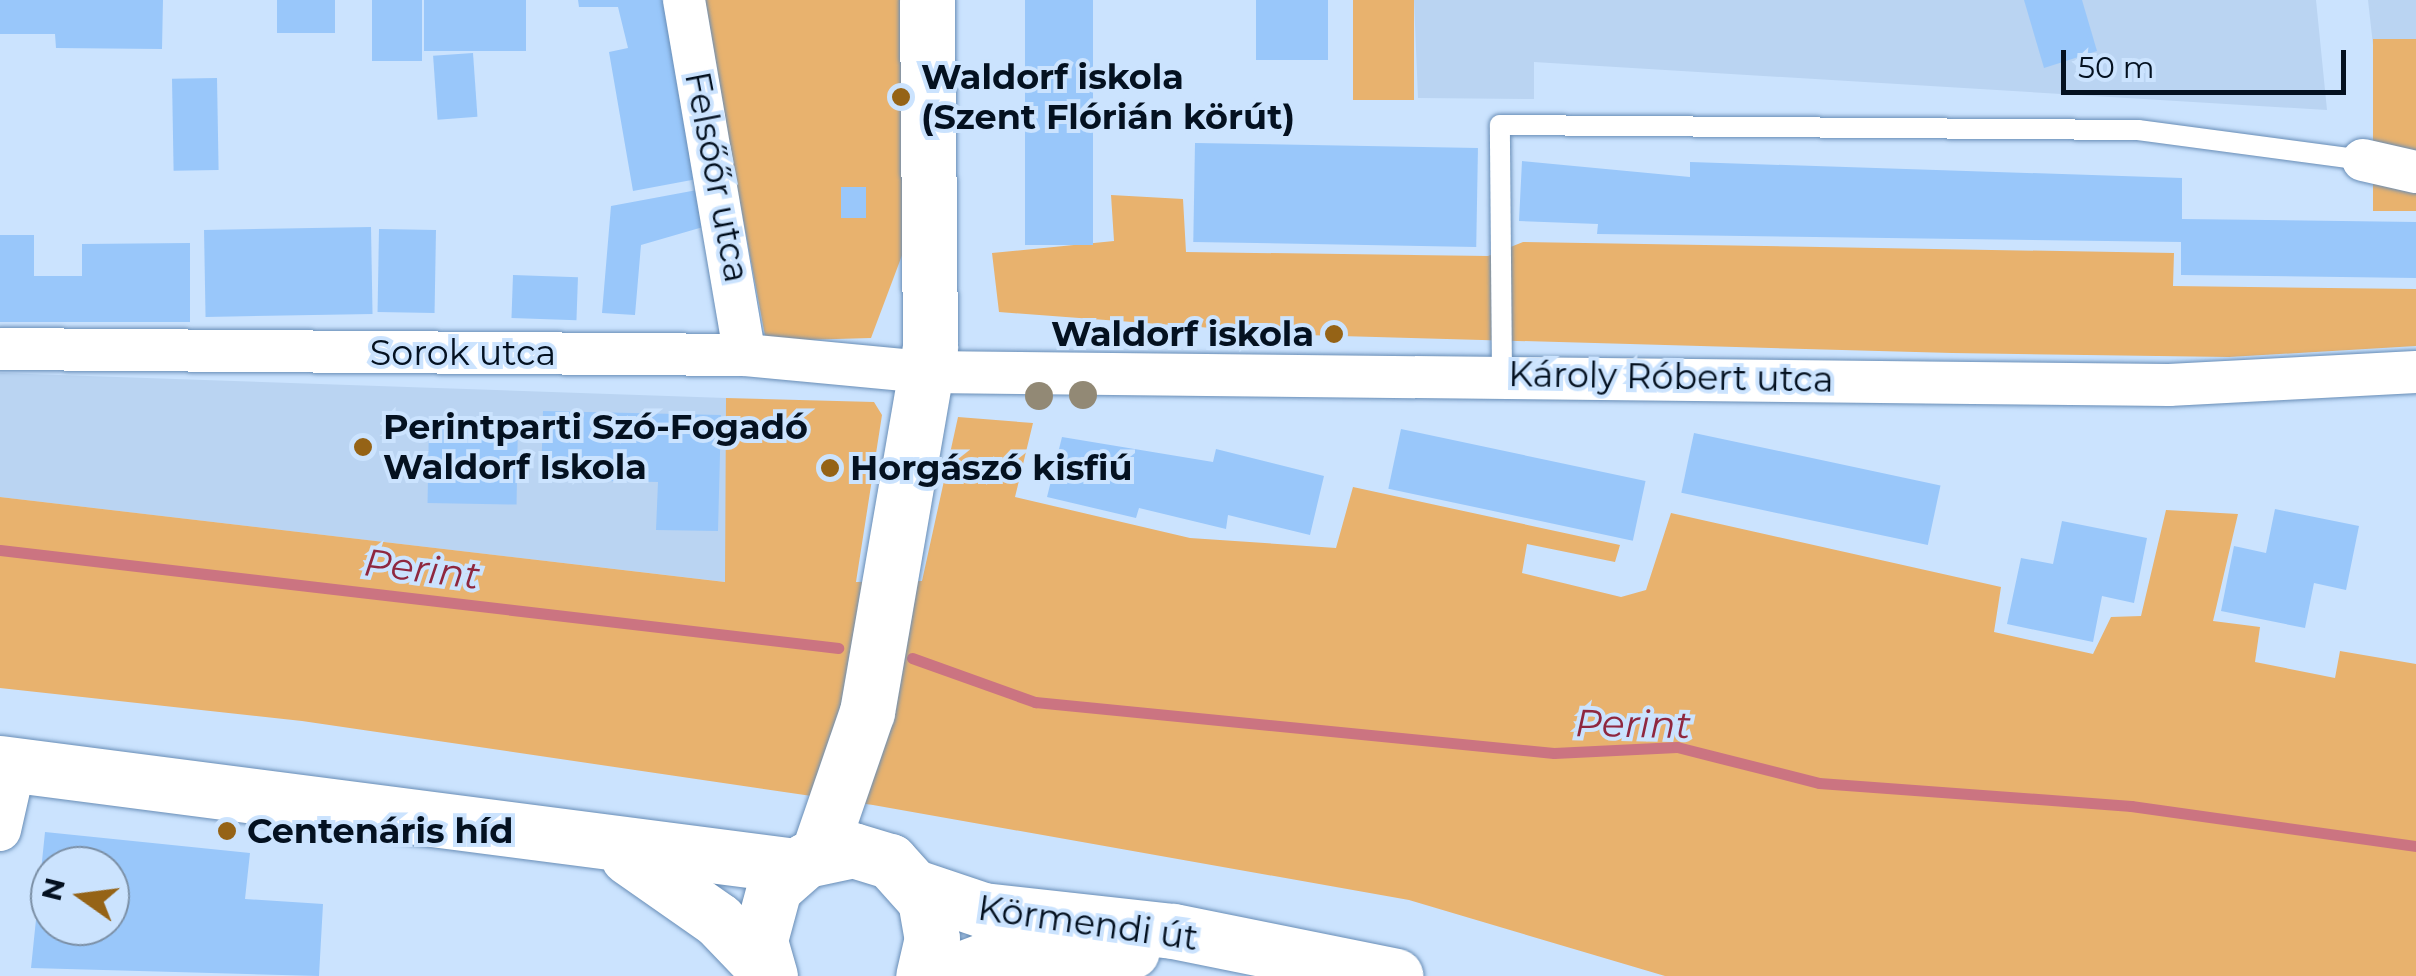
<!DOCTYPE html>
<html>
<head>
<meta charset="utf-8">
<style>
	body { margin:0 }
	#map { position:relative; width:2416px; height:976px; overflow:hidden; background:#cbe3fe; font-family:Montserrat,sans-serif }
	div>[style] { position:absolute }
	.built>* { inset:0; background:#bad4f2 }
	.green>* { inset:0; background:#e8b26e; transform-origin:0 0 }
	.stream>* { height:11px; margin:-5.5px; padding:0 5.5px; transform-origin:5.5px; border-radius:5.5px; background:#cb7481 }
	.building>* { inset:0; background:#99c7fa; transform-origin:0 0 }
	.roads { filter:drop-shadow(0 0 2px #688db6) drop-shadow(0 0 2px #688db6) }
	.lane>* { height:20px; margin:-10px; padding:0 10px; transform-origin:10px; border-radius:10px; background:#fff }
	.street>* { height:42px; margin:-21px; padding:0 21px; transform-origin:21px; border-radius:21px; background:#fff }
	.secondary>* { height:55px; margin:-27.5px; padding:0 27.5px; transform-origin:27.5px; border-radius:27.5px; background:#fff }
	.trees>* { width:28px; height:28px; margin:-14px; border-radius:50%; background:#928975 }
	.dots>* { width:28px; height:28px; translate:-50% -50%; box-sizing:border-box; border:5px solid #cbe3fe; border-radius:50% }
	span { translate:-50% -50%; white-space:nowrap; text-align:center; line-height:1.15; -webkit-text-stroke:8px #cbe3fe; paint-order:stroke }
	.poi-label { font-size:35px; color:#041120; font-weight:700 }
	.left { translate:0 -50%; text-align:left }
	.right { translate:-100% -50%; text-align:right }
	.street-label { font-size:35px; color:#041120 }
	.water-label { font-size:38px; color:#8f273f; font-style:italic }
	.north { position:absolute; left:30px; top:846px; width:100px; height:100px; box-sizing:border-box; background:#cbe3fe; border:2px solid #7b8fa5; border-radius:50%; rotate:284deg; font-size:28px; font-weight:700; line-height:40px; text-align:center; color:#041120 }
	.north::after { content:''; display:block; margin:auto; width:35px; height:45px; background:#956316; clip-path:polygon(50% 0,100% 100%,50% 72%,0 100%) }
	.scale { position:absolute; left:2061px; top:50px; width:285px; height:45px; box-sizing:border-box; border:5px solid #041120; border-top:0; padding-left:12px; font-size:30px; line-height:35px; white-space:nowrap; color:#041120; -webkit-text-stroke:8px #cbe3fe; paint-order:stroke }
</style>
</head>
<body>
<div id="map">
	<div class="built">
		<div style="clip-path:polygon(1414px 0,2316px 0,2327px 110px,1534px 62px,1534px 99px,1418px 98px)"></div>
		<div style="clip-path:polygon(2368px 0,2416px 0,2416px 39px,2373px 45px)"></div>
		<div style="clip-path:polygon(0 373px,726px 398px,726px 582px,0 497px)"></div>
	</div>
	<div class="green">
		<div style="clip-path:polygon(702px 0,907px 0,910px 234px,871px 338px,766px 341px)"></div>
		<div style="left:1353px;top:0;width:61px;height:100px"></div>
		<div style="left:2416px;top:39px;width:172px;height:43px;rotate:90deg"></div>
		<div style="clip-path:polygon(1111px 195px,1183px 199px,1186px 252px,1488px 256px,1523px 242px,2174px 253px,2173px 286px,2416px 289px,2416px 346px,2229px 357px,1952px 353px,1305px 335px,999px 312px,992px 253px,1114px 241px)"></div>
		<div style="clip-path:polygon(726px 398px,874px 402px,882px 415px,856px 582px,922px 581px,958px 417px,1033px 423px,1015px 497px,1190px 538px,1336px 548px,1353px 487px,1620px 545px,1615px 562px,1527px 544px,1522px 573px,1621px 597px,1646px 590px,1671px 513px,2001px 587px,1994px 632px,2093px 654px,2111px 617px,2141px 616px,2166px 510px,2238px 514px,2213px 621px,2260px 627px,2255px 662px,2335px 678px,2340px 651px,2416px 664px,2416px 976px,1665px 976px,1409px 900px,873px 805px,302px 721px,0 688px,0 497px,725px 582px)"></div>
	</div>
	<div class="stream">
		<div style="left:0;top:550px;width:844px;rotate:6.67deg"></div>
		<div style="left:912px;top:658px;width:131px;rotate:19.7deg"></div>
		<div style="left:1035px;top:702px;width:521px;rotate:5.61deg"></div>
		<div style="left:1554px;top:753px;width:123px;rotate:-2.8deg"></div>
		<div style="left:1677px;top:747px;width:146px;rotate:14.2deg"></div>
		<div style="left:1819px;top:783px;width:313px;rotate:4.2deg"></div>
		<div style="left:2131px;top:806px;width:288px;rotate:8deg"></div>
	</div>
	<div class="building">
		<div style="clip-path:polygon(0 0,163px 0,162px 49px,56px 48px,55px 34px,0 34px)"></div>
		<div style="left:277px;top:0;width:58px;height:33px"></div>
		<div style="left:372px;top:0;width:50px;height:61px"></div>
		<div style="left:424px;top:0;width:102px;height:51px"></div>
		<div style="clip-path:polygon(578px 0,665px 0,697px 179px,633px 191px,609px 52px,628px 48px,618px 7px,579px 7px)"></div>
		<div style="left:1025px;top:0;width:68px;height:245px"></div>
		<div style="left:1256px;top:0;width:72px;height:60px"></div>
		<div style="clip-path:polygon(2024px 0,2082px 0,2097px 51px,2044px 68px)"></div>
		<div style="left:473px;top:53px;width:64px;height:40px;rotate:86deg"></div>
		<div style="left:217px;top:78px;width:92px;height:45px;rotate:89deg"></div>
		<div style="left:1195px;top:143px;width:283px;height:99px;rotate:1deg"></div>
		<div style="clip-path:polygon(1522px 161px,1690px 177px,1690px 162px,2182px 178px,2182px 219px,2416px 222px,2416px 278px,2181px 275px,2181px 242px,1597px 234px,1598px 224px,1519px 221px)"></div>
		<div style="left:841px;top:187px;width:25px;height:31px"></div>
		<div style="clip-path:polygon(697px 190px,703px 227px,641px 245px,635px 315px,602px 313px,611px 206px)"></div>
		<div style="left:371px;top:227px;width:87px;height:167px;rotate:89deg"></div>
		<div style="left:379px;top:229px;width:57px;height:83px;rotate:1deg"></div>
		<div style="clip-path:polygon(0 235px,34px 235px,34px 276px,82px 276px,82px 244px,190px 243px,190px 322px,0 322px)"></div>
		<div style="left:513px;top:275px;width:65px;height:43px;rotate:2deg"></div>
		<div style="clip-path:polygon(543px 411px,721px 415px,718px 531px,656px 530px,658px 482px,541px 480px)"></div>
		<div style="left:429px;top:420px;width:89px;height:83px;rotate:1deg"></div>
		<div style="left:1401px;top:429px;width:250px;height:61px;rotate:12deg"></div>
		<div style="left:1694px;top:433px;width:252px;height:61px;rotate:12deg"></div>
		<div style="clip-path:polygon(1062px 437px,1213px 462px,1216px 449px,1324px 476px,1310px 535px,1228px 515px,1226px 529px,1139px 508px,1136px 518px,1047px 497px)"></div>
		<div style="clip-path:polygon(2275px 509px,2359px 526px,2346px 590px,2314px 583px,2305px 628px,2221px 611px,2234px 546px,2266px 553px)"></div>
		<div style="clip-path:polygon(2062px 521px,2147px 538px,2134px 603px,2102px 596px,2093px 642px,2007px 624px,2021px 558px,2053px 564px)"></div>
		<div style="clip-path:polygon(evenodd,45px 832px,250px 853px,245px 899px,323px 904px,319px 976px,31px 968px,45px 832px,50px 866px,110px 866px,110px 926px,50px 926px,50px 866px)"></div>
	</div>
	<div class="roads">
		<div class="lane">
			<div style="left:1502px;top:374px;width:249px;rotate:-90.5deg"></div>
			<div style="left:1500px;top:125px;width:638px;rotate:0.45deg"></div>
			<div style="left:2138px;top:130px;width:227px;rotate:7.6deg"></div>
		</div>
		<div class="street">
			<div style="left:684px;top:0;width:360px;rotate:80.3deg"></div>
			<div style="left:2363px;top:160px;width:54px;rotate:12.8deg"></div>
			<div style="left:0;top:349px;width:745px;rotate:0.46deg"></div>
			<div style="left:745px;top:355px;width:182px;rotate:5.4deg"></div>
			<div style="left:926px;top:372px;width:1243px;rotate:0.6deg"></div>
			<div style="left:2169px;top:385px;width:247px;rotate:-3deg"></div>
			<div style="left:0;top:830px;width:64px;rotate:-77.3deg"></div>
		</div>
		<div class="secondary">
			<div style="left:0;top:763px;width:802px;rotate:7.38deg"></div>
			<div style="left:818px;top:854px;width:150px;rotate:-71deg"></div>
			<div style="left:867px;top:712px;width:370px;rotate:-80.2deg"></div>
			<div style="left:930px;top:347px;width:347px;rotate:-90.5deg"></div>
			<div style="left:628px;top:857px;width:110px;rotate:35deg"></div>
			<div style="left:718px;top:920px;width:72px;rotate:46.1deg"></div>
			<div style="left:918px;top:888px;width:69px;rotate:18.7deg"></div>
			<div style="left:983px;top:910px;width:191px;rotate:6.3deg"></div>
			<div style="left:1173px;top:931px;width:227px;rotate:11.4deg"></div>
			<div style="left:770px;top:976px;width:37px;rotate:-106deg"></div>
			<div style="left:760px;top:940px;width:54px;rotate:-74.9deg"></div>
			<div style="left:774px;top:888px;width:43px;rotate:-41.2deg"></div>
			<div style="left:806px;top:860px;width:48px;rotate:-12deg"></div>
			<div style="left:853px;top:850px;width:39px;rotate:17deg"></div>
			<div style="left:890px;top:861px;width:52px;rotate:48.1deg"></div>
			<div style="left:925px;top:900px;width:39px;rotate:80deg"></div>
			<div style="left:932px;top:938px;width:39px;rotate:103deg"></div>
			<div style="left:943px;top:976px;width:50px;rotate:-21deg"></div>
			<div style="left:990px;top:958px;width:142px;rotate:-2.8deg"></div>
		</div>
	</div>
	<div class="trees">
		<div style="left:1083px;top:395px"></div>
		<div style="left:1039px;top:396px"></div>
	</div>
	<div class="dots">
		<div style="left:901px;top:97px;background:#956316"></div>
		<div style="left:1334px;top:334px;background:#956316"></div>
		<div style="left:363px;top:447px;background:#956316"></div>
		<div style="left:830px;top:468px;background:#956316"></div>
		<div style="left:227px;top:831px;background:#956316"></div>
	</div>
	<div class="poi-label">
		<span class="left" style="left:921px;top:97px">Waldorf iskola<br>(Szent Flórián körút)</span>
		<span class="right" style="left:1314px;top:334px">Waldorf iskola</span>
		<span class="left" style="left:383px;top:447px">Perintparti Szó-Fogadó<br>Waldorf Iskola</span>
		<span class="left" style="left:850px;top:468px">Horgászó kisfiú</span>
		<span class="left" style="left:247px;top:831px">Centenáris híd</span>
	</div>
	<div class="street-label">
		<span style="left:717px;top:177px;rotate:79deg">Felsőőr utca</span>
		<span style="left:463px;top:353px">Sorok utca</span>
		<span style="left:1671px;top:377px;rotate:1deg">Károly Róbert utca</span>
		<span style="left:1088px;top:923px;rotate:8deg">Körmendi út</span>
	</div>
	<div class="water-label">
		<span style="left:422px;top:569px;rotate:7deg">Perint</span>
		<span style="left:1633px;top:724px;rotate:1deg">Perint</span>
	</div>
	<div class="north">N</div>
	<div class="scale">50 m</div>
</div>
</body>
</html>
